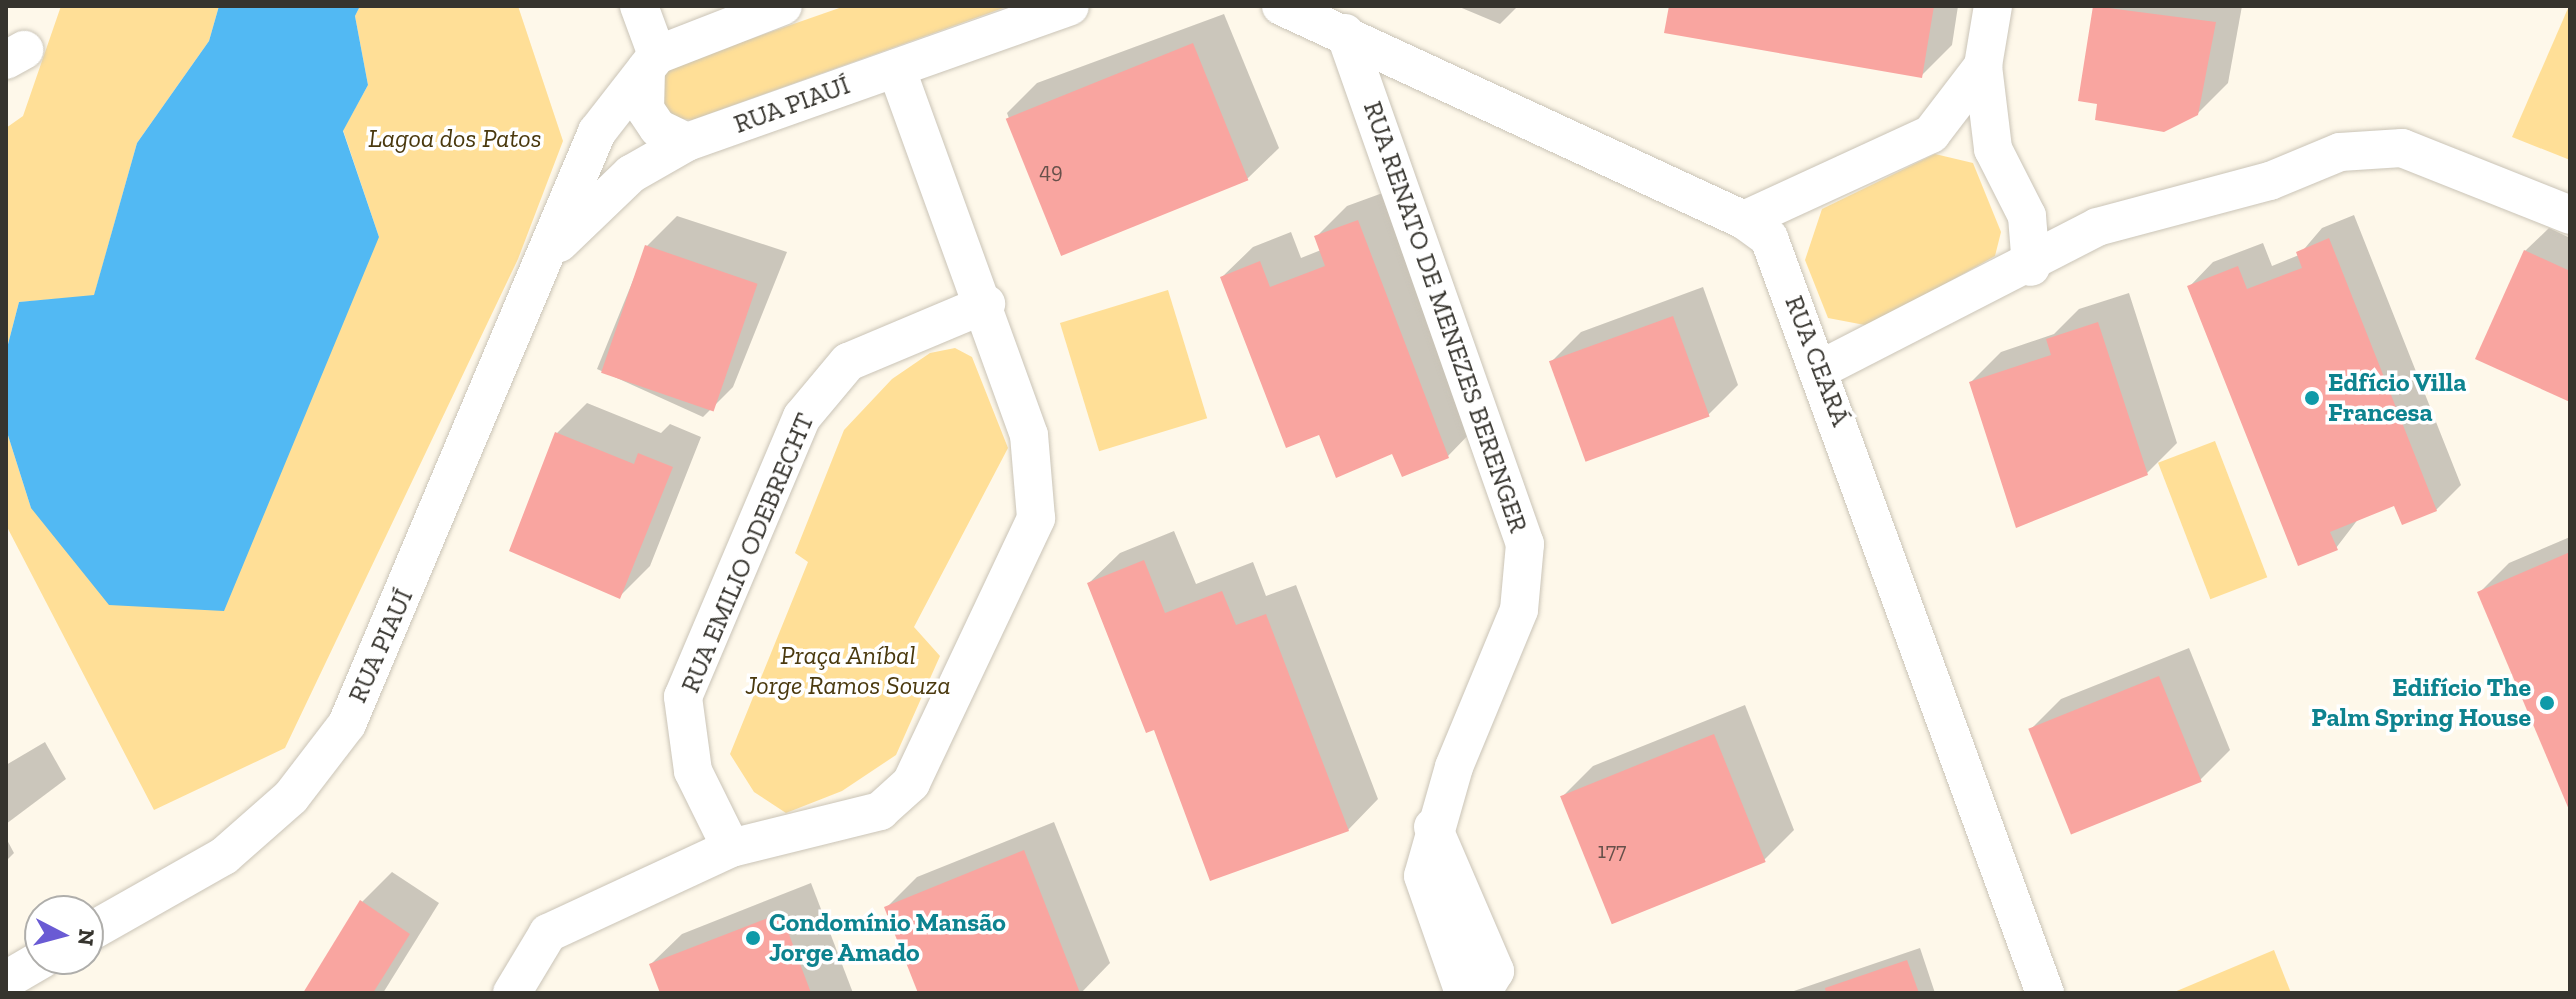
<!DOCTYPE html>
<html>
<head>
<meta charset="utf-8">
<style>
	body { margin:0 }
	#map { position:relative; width:2576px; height:999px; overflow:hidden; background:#fef8ea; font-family:"Zilla Slab",serif }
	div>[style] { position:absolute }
	.green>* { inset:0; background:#ffdf97; transform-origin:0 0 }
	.water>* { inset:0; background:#52b9f3 }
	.shadow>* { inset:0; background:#0003 }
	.building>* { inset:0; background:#f9a5a0; transform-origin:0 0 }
	.roads { filter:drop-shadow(0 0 2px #cac4b7) drop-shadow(0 0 2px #cac4b7) }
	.minor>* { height:38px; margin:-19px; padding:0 19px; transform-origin:19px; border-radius:19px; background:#fff }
	.dots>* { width:22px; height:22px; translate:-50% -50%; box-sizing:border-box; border:4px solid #fff; border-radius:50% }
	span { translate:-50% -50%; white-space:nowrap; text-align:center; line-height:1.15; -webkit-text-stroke:7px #fff; paint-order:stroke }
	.number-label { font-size:22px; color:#67504a }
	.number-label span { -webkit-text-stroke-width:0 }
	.street-label { font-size:26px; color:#36342e }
	.park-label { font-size:26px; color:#4a390e; font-style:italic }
	.culture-label { font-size:26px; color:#0d838f; font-weight:700 }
	.left { translate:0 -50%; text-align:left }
	.right { translate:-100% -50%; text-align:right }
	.frame { position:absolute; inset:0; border:8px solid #36342e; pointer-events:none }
	.north { position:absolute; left:24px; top:895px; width:80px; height:80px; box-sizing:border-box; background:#fff; border:2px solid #afaeab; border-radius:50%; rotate:96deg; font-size:22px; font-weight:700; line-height:32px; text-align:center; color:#36342e }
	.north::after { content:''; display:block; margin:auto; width:28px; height:36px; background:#6a5bd4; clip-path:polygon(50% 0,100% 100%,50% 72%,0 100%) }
</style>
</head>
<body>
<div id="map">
	<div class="green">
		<div style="clip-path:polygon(61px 6px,219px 6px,209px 41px,137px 143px,94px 296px,19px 302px,6px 352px,6px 128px,23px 116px)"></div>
		<div style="clip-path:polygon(360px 6px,518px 6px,563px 141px,518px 259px,285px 748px,154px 810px,6px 525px,6px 429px,31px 508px,379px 237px,343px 130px,368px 85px,355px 16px)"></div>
		<div style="clip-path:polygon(845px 6px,1009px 6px,692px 120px,665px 117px,656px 96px,665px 69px)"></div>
		<div style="clip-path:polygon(2569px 6px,2570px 6px,2570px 160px,2512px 137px)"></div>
		<div style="clip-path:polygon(1935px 154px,1973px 163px,2001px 232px,1995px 256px,1870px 326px,1828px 318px,1805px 260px,1822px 209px)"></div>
		<div style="left:1168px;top:290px;width:134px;height:113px;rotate:73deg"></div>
		<div style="clip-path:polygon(955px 348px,972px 357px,1008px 448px,914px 627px,940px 656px,896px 755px,842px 791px,786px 813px,754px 792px,730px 754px,808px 562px,795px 553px,844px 430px,892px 379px,930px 353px)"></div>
		<div style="left:2215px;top:441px;width:146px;height:61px;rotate:69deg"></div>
		<div style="clip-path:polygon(2274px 950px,2291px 993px,2172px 993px)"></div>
	</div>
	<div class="water">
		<div style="clip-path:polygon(219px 6px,360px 6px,355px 16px,368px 85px,343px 131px,379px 237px,224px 611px,109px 605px,31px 508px,6px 429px,6px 352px,19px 302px,94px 295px,137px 143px,209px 41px)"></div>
	</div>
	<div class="shadow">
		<div style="clip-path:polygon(1457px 6px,1518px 6px,1500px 24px)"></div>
		<div style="clip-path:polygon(1671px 6px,1958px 6px,1952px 45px,1921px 76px)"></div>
		<div style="clip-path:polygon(2095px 6px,2242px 6px,2228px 83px,2197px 114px,2080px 99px)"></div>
		<div style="clip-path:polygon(1224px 14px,1279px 148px,1248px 178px,1059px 250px,1007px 113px,1037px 83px)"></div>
		<div style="clip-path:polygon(1388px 191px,1478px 425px,1448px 456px,1393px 452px,1320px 433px,1222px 277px,1253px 247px,1291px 232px,1301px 258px,1321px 250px,1316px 237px,1347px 206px)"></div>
		<div style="clip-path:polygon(2354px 215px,2461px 485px,2436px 510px,2395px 503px,2359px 518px,2336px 548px,2189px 287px,2213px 262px,2263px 243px,2272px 266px,2299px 255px,2322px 228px)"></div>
		<div style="clip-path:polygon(677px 216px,787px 252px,733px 387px,703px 417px,597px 369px,647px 246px)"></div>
		<div style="clip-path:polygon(2549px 228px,2570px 238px,2570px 400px,2525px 251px)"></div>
		<div style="clip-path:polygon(1703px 287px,1738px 385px,1708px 415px,1551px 362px,1581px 332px)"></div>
		<div style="clip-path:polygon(2129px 293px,2177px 443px,2147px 473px,1971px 382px,2001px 352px,2054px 334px,2079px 309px)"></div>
		<div style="clip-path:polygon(587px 403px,661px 433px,670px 424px,701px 437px,650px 566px,620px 596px,557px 433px)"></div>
		<div style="clip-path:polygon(1174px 531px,1196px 584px,1253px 562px,1266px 596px,1296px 585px,1378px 799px,1348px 830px,1155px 728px,1089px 583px,1120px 553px)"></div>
		<div style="clip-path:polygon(2570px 537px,2570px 807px,2479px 593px,2509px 563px)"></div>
		<div style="clip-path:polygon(2189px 648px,2230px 750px,2200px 780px,2031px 729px,2061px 699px)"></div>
		<div style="clip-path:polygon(1745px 705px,1794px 830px,1764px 860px,1563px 796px,1593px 766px)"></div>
		<div style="clip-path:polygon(45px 742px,66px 779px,6px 824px,6px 765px)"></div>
		<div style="clip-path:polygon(1054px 822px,1110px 963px,1081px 993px,920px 993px,887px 907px,917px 877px)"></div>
		<div style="clip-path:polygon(6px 838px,14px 853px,6px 861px)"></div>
		<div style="clip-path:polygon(392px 872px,439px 903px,383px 993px,305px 993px,362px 902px)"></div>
		<div style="clip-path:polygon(811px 883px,853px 993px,663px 993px,651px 964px,682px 934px)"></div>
		<div style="clip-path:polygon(1920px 948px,1935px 993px,1788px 993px)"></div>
	</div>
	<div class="building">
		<div style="clip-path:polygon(1669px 6px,1934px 6px,1922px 78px,1664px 33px)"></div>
		<div style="clip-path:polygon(2093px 6px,2216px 22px,2198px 115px,2164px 132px,2095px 120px,2097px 104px,2078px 101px)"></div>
		<div style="left:1193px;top:43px;width:148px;height:202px;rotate:68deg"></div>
		<div style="clip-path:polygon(1358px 220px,1449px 458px,1402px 477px,1392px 454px,1336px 478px,1319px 435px,1286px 448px,1220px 277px,1260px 261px,1270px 287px,1325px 266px,1314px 236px)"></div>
		<div style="clip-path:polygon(2329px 238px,2437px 511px,2402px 525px,2394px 506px,2330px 532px,2338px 550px,2298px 566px,2187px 286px,2238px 266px,2247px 289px,2302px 268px,2296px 252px)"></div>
		<div style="left:645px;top:245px;width:119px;height:135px;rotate:19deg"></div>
		<div style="clip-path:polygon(2524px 250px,2570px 271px,2570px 402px,2475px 359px)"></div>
		<div style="left:1673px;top:316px;width:107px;height:132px;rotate:70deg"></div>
		<div style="clip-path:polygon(2098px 322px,2148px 475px,2016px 528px,1969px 382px,2051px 355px,2046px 339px)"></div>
		<div style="clip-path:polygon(555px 432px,634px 464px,638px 453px,673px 467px,620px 599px,509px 551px)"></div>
		<div style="clip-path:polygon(2570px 552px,2570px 812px,2477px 592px)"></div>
		<div style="clip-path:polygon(1144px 560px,1165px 613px,1222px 591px,1236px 625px,1266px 614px,1349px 831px,1210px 881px,1154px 730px,1146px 733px,1087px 583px)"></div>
		<div style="left:2159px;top:676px;width:114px;height:141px;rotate:68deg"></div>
		<div style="left:1714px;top:734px;width:138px;height:166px;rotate:68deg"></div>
		<div style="clip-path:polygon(1024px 850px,1080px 993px,918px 993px,884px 907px)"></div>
		<div style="clip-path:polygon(360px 900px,410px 934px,373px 993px,303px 993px)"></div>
		<div style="clip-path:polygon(781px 913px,811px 993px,660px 993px,649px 964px)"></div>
		<div style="clip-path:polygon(1907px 960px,1919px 993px,1826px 993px,1825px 988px)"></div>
	</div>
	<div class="roads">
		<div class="minor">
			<div style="left:639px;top:6px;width:52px;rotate:69.8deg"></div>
			<div style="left:1281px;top:6px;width:510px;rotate:24.81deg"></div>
			<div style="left:1744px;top:220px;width:31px;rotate:36deg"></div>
			<div style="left:1769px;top:238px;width:804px;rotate:69.92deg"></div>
			<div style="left:1993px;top:6px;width:61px;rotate:99.5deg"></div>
			<div style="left:1983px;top:66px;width:84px;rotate:83.1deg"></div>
			<div style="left:1993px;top:149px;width:75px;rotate:63.1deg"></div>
			<div style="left:2027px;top:216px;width:51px;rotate:85.5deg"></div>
			<div style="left:1345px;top:33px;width:542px;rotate:70.6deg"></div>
			<div style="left:1525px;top:544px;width:66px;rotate:95.2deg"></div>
			<div style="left:1519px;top:610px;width:170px;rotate:112.5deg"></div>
			<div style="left:1454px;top:767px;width:113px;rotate:105.9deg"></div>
			<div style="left:1423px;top:876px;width:124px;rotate:70.7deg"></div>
			<div style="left:6px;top:60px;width:21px;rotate:-29deg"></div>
			<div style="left:646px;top:69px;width:40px;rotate:91.4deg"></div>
			<div style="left:645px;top:109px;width:23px;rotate:56deg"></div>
			<div style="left:658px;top:128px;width:32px;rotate:26deg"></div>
			<div style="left:1744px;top:220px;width:206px;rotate:-24.7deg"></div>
			<div style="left:1931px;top:134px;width:86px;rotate:-52.6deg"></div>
			<div style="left:559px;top:243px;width:100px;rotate:-43.8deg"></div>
			<div style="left:631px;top:174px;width:64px;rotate:-29.7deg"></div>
			<div style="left:687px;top:142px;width:406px;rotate:-19.5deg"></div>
			<div style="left:1821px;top:369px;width:310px;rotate:-27.2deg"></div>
			<div style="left:2097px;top:227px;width:179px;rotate:-14.9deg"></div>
			<div style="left:2270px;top:181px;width:76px;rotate:-22.5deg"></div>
			<div style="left:2340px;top:152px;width:62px;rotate:-3.7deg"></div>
			<div style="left:2402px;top:148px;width:181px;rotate:21.7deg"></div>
			<div style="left:1433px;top:827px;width:157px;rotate:66.7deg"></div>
			<div style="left:1495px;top:971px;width:26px;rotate:121deg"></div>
			<div style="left:731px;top:848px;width:86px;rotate:-116.3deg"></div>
			<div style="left:693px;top:771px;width:75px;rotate:-97.7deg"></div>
			<div style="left:683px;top:697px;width:304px;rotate:-67deg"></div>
			<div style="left:802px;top:417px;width:72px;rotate:-50.1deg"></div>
			<div style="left:848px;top:362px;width:150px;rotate:-22.8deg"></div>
			<div style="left:88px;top:933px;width:156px;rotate:-29.5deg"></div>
			<div style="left:224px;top:856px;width:89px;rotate:-41.4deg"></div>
			<div style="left:291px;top:797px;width:92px;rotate:-52.5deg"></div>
			<div style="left:347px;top:724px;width:643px;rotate:-67.11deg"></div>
			<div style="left:597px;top:132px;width:98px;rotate:-52.1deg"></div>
			<div style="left:657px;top:55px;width:135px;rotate:-21.3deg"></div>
			<div style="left:6px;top:980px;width:42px;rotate:-30.3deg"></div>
			<div style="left:512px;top:993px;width:70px;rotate:-59deg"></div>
			<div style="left:548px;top:933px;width:202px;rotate:-24.9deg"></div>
			<div style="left:731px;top:848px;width:154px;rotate:-13.9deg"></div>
			<div style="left:880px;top:811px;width:42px;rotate:-42.1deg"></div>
			<div style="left:911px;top:783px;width:293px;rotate:-64.7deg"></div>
			<div style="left:1036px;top:518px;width:83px;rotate:-94.8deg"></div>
			<div style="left:1029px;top:435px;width:390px;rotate:-109.9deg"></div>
		</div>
	</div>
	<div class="dots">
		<div style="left:2312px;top:398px;background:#0f9aa8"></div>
		<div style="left:2547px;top:703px;background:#0f9aa8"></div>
		<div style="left:753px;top:938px;background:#0f9aa8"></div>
	</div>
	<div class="number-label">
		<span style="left:1051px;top:171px">49</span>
		<span style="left:1612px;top:851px">177</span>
	</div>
	<div class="street-label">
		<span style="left:792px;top:105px;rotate:-20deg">RUA PIAUÍ</span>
		<span style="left:1445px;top:317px;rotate:71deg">RUA RENATO DE MENEZES BERENGER</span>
		<span style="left:1817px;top:361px;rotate:69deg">RUA CEARÁ</span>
		<span style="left:748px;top:553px;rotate:-67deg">RUA EMILIO ODEBRECHT</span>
		<span style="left:381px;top:646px;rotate:-66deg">RUA PIAUÍ</span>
	</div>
	<div class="park-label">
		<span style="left:455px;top:139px">Lagoa dos Patos</span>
		<span style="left:848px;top:671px">Praça Aníbal<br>Jorge Ramos Souza</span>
	</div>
	<div class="culture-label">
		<span class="left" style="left:2328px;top:398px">Edfício Villa<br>Francesa</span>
		<span class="right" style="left:2531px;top:703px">Edifício The<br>Palm Spring House</span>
		<span class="left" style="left:769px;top:938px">Condomínio Mansão<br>Jorge Amado</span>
	</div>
	<div class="frame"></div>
	<div class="north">N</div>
</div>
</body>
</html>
